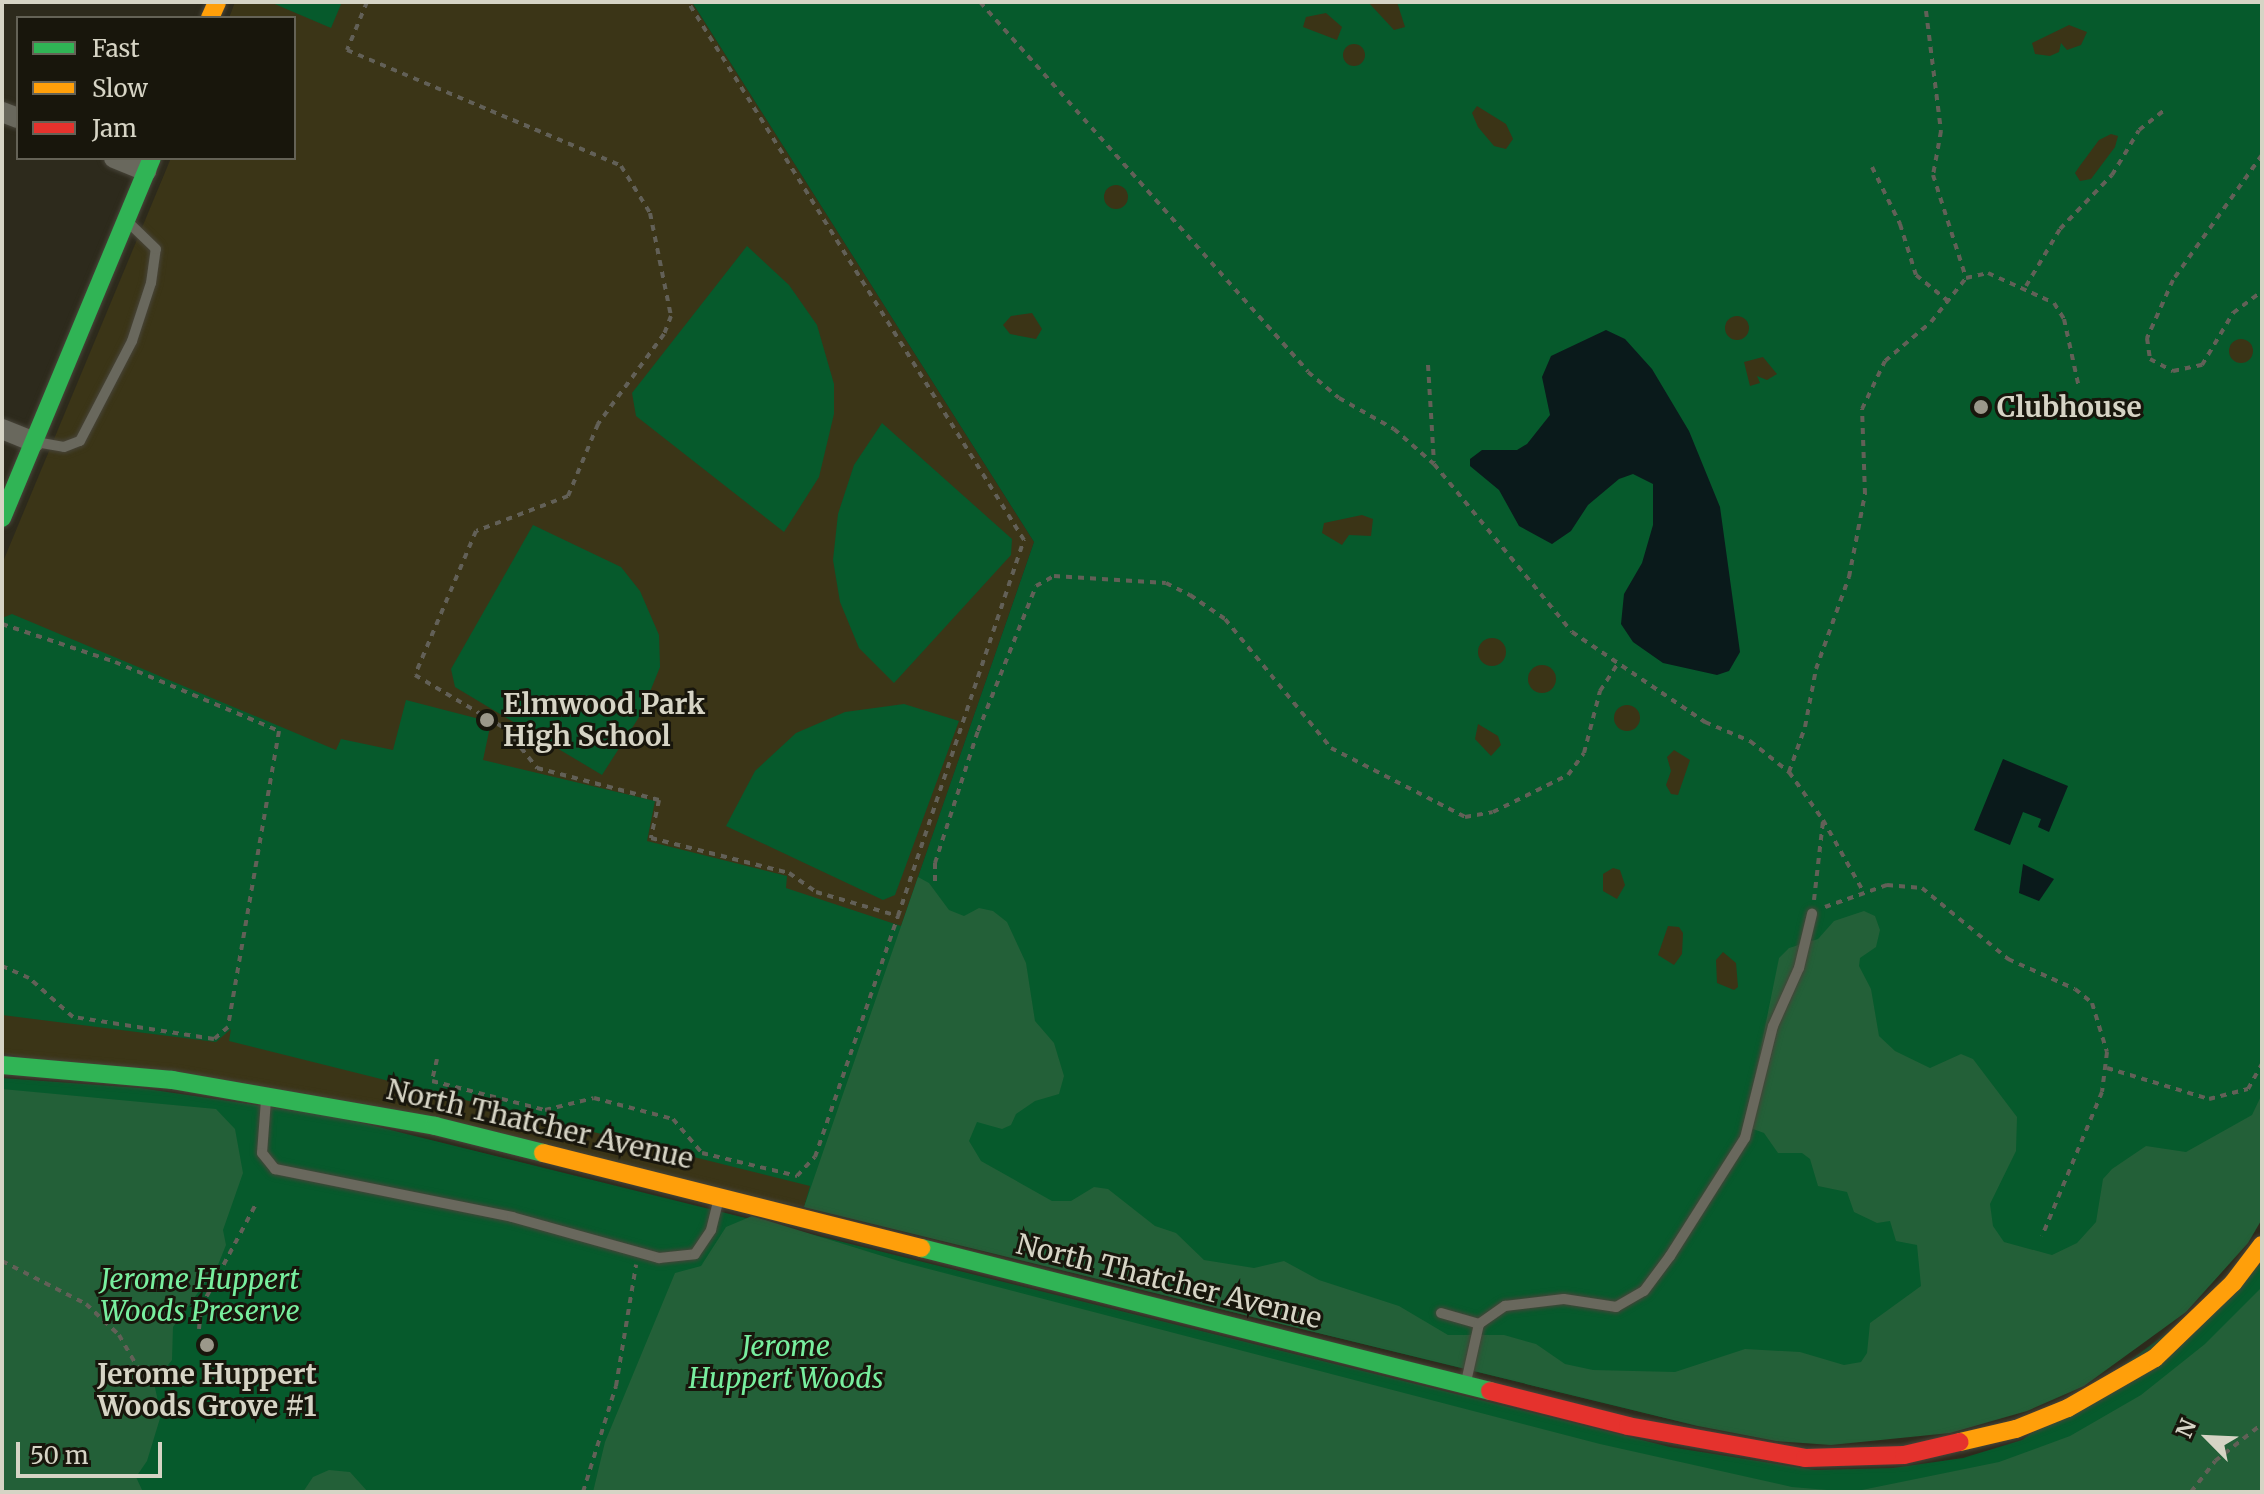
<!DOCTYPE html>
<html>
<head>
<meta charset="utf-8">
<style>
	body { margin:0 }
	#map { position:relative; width:2264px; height:1494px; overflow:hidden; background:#2d2a1c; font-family:Merriweather,serif }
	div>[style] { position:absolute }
	.built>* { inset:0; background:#3b3517 }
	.green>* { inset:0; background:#065a2c }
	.forest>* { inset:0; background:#236038 }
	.sand>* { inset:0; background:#3b3416 }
	.round { border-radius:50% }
	.water>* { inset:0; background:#0a1a1b }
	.path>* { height:4px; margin-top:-2px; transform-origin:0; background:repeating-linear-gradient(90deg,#626057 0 6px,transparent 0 12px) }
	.roads { filter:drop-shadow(0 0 2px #474439) drop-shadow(0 0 2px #474439) }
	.lane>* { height:10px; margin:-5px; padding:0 5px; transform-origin:5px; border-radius:5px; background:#69685d }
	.street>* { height:20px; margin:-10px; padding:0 10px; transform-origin:10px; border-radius:10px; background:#69685d }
	.fast>* { height:18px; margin:-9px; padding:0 9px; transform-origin:9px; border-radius:9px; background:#30b455 }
	.slow>* { height:18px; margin:-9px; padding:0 9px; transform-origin:9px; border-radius:9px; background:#ff9f0a }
	.jam>* { height:18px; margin:-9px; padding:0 9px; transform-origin:9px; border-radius:9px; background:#e5322d }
	.dots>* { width:22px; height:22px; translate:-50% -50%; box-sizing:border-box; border:4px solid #18160c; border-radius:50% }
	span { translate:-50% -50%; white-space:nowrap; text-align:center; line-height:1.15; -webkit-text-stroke:6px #18160c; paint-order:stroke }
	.poi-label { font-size:28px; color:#d6d4c5; font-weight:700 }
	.left { translate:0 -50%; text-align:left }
	.street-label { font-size:28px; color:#d6d4c5 }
	.park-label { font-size:28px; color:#78ef9f; font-style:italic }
	.frame { position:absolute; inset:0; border:4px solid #d6d4c5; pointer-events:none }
	.legend { position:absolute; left:16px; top:16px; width:280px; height:144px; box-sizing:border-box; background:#18160c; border:2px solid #646256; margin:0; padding:10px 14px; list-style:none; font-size:24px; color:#d6d4c5 }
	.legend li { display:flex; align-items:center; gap:16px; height:40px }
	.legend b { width:40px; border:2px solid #646256 }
	.north { position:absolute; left:2168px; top:1398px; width:80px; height:80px; -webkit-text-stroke:6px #18160c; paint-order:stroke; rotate:294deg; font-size:22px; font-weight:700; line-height:32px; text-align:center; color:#d6d4c5 }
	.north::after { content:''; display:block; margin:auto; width:28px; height:36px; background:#d6d4c5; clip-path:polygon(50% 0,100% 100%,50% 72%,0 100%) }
	.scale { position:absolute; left:16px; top:1442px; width:146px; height:36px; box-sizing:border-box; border:4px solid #d6d4c5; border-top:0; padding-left:10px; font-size:24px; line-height:28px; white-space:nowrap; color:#d6d4c5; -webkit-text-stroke:6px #18160c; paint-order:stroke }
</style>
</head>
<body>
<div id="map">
	<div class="built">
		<div style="clip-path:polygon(235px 2px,692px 2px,1034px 542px,804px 1207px,2px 1053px,2px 564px,171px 158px,294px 158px,294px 18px,229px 18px)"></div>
	</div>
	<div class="green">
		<div style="clip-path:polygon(270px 2px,342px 2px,331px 28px)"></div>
		<div style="clip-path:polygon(692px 2px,2262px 2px,2262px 1219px,1698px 1426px,804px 1207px,810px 1186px,229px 1041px,231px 1029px,216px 1042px,2px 1015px,2px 618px,12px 614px,336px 750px,341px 739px,393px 750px,406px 700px,491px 722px,483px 760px,655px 801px,647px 841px,787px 876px,786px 888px,901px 926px,1034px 542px)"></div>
		<div style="clip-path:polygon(747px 246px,789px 285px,817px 325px,834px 384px,834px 414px,819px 477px,784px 532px,636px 416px,632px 393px)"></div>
		<div style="clip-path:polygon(882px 423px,1012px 539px,1011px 555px,894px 683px,859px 648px,840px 602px,833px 560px,838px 514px,854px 465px)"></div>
		<div style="clip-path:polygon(533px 525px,621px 567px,640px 591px,659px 635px,660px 667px,641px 714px,602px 775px,455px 687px,451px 669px)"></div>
		<div style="clip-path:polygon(904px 704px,959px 721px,895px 895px,883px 900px,726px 826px,755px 771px,796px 733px,845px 712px)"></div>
		<div style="clip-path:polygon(2px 1078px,140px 1088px,338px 1117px,1670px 1447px,1815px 1470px,1893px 1468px,1963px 1458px,2022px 1440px,2262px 1263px,2262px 1492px,2px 1492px)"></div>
	</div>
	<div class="forest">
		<div style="clip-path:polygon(918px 877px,929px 883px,949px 910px,964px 916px,979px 908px,993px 911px,1007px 922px,1026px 963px,1035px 1021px,1054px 1043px,1064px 1076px,1059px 1094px,1035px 1101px,1016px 1114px,1011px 1125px,1002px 1129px,977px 1122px,969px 1141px,981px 1161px,1052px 1201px,1071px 1201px,1094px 1187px,1108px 1189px,1155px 1226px,1176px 1233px,1204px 1260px,1254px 1268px,1284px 1261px,1319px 1280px,1399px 1306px,1448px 1335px,1504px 1335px,1536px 1344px,1565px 1364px,1593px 1370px,1675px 1372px,1745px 1349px,1800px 1352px,1844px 1365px,1861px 1362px,1867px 1353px,1870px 1323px,1921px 1286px,1917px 1245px,1896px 1241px,1890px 1221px,1877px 1223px,1854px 1212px,1847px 1192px,1818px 1186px,1810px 1159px,1802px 1153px,1778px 1153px,1764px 1133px,1753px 1129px,1751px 1096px,1779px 958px,1789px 948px,1818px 939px,1834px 921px,1864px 911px,1875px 916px,1880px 930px,1876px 947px,1860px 958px,1859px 966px,1871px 989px,1879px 1036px,1895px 1051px,1930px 1068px,1961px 1054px,1973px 1059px,2017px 1117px,2016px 1151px,1990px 1204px,1993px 1226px,2004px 1242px,2052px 1255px,2077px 1243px,2096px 1222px,2103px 1179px,2112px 1169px,2146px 1146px,2186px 1152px,2252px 1115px,2262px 1094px,2262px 1219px,2248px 1243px,2186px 1312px,2084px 1386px,2027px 1411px,1950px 1433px,1831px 1445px,1776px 1441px,1698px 1426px,804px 1207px)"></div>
		<div style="clip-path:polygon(2px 1089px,216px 1109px,235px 1129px,243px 1173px,223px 1230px,226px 1245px,218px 1265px,173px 1327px,172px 1360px,154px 1383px,161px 1415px,147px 1461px,136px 1477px,143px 1492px,2px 1492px)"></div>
		<div style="clip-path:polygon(752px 1216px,902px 1262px,1600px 1444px,1792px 1487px,1851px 1492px,593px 1492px,605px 1442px,675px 1273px,701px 1266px,726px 1227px)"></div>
		<div style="clip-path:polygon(2262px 1287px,2262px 1492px,1852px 1492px,1999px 1462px,2070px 1436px,2141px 1395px,2205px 1344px)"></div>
		<div style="clip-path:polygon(329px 1470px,350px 1472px,368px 1492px,303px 1492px,313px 1477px)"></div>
	</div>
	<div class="sand">
		<div style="clip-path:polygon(1368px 2px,1397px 2px,1405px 27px,1394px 30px)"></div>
		<div style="clip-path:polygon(1326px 13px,1342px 27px,1337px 40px,1303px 27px,1306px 17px)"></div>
		<div style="clip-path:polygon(2069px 25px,2087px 32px,2081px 45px,2067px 50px,2061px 43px,2059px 52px,2050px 56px,2035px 54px,2032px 43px)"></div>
		<div class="round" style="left:1343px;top:44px;width:22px;height:22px"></div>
		<div style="clip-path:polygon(1477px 106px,1506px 124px,1513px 139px,1506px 149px,1494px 146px,1478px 127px,1472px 113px)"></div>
		<div style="clip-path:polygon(2111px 134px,2118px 136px,2115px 147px,2091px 179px,2080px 181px,2075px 173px,2079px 167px,2099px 140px)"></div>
		<div class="round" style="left:1104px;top:185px;width:24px;height:24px"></div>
		<div style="clip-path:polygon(1032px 313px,1042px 329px,1036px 339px,1010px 334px,1003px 325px,1011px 316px)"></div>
		<div class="round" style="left:1725px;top:316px;width:24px;height:24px"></div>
		<div class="round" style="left:2229px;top:339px;width:24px;height:24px"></div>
		<div style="clip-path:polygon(1763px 357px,1777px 374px,1767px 380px,1757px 376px,1760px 383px,1750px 386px,1744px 362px)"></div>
		<div style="clip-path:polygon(1362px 515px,1373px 519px,1371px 536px,1349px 535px,1342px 545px,1322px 533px,1324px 523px)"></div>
		<div class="round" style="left:1478px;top:638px;width:28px;height:28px"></div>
		<div class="round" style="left:1528px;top:665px;width:28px;height:28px"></div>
		<div class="round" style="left:1614px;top:705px;width:26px;height:26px"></div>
		<div style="clip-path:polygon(1478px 724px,1498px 736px,1501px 745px,1491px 756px,1475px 739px)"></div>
		<div style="clip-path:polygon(1674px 750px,1690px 760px,1678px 795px,1671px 794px,1666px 785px,1671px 771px,1667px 757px)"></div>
		<div style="clip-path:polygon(1613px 868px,1620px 870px,1625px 885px,1617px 899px,1603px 891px,1603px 874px)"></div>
		<div style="clip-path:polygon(1668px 926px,1679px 927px,1683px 933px,1682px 954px,1674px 965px,1658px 955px)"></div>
		<div style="clip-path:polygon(1723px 952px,1736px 963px,1738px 987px,1734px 990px,1717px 983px,1716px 960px)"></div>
	</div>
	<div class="water">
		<div style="clip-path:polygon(1606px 330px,1625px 339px,1652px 369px,1689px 431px,1720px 507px,1740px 652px,1729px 671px,1717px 675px,1663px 663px,1633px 642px,1621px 624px,1624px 594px,1642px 563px,1653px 525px,1653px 484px,1633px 474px,1619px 479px,1588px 505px,1571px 531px,1552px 544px,1519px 526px,1499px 490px,1470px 466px,1470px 459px,1482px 450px,1517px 450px,1527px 444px,1550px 415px,1542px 377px,1551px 356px)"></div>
		<div style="clip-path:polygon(2003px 759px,2068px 786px,2049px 832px,2038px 827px,2041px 819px,2023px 812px,2010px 845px,1974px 830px)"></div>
		<div style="clip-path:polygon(2023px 864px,2054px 879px,2039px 901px,2019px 893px)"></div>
	</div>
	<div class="path">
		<div style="left:367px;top:2px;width:52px;rotate:112.6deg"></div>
		<div style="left:347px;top:50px;width:298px;rotate:22.9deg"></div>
		<div style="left:621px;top:166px;width:55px;rotate:58.3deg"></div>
		<div style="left:650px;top:213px;width:105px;rotate:78.5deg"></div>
		<div style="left:671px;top:316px;width:19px;rotate:111deg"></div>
		<div style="left:664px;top:334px;width:112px;rotate:126.3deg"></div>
		<div style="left:598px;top:424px;width:78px;rotate:112.6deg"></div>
		<div style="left:568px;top:496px;width:98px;rotate:159.2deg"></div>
		<div style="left:476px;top:531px;width:156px;rotate:113deg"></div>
		<div style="left:415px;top:675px;width:106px;rotate:30.7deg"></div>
		<div style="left:506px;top:729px;width:50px;rotate:51.5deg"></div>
		<div style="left:537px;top:768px;width:126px;rotate:14.7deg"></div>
		<div style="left:659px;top:800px;width:39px;rotate:102deg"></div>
		<div style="left:651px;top:838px;width:142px;rotate:14.2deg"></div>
		<div style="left:789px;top:873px;width:33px;rotate:35deg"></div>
		<div style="left:816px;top:892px;width:85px;rotate:16.3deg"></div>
		<div style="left:898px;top:916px;width:397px;rotate:-71.5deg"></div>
		<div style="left:1024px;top:540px;width:634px;rotate:-121.99deg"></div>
		<div style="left:980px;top:2px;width:494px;rotate:48.4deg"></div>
		<div style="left:1308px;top:372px;width:40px;rotate:40deg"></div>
		<div style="left:1339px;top:398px;width:63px;rotate:29.4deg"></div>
		<div style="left:1394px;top:429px;width:53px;rotate:41.2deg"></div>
		<div style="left:1434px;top:464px;width:217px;rotate:50.6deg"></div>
		<div style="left:1572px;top:632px;width:161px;rotate:34.1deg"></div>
		<div style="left:1705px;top:722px;width:49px;rotate:22.9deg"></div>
		<div style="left:1750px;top:741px;width:50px;rotate:38.5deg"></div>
		<div style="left:1789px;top:772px;width:48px;rotate:-70.4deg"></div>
		<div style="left:1805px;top:727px;width:59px;rotate:-79.3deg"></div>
		<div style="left:1816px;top:669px;width:98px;rotate:-70.3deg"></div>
		<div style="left:1849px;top:577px;width:85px;rotate:-79.1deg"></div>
		<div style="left:1865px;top:494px;width:85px;rotate:-92deg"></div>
		<div style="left:1862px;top:409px;width:53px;rotate:-64.4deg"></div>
		<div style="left:1885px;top:361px;width:60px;rotate:-40.3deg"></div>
		<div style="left:1931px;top:322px;width:56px;rotate:-51.5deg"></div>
		<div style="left:1966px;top:278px;width:23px;rotate:-13deg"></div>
		<div style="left:1988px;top:273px;width:72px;rotate:24.4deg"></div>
		<div style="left:2054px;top:303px;width:19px;rotate:58deg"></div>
		<div style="left:2064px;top:319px;width:71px;rotate:77.7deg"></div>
		<div style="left:1926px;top:11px;width:121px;rotate:82.9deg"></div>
		<div style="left:1941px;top:131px;width:45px;rotate:100.3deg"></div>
		<div style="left:1933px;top:175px;width:108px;rotate:72.2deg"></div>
		<div style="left:2262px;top:155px;width:153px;rotate:125.5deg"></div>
		<div style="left:2173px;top:280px;width:64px;rotate:114.1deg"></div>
		<div style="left:2147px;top:338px;width:21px;rotate:82deg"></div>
		<div style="left:2150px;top:359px;width:26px;rotate:28deg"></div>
		<div style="left:2173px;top:371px;width:30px;rotate:-12deg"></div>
		<div style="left:2202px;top:365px;width:61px;rotate:-59.2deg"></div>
		<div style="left:2233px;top:313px;width:36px;rotate:-37deg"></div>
		<div style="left:1872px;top:167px;width:64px;rotate:63.8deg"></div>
		<div style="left:1900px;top:224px;width:53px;rotate:72.6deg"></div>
		<div style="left:1916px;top:275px;width:41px;rotate:39.1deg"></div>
		<div style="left:2026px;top:286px;width:66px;rotate:-59.2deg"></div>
		<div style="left:2060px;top:229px;width:75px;rotate:-46.1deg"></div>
		<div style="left:2112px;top:175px;width:52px;rotate:-59deg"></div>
		<div style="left:2139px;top:130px;width:33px;rotate:-38deg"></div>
		<div style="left:1428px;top:365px;width:97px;rotate:86.5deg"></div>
		<div style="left:2px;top:624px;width:119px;rotate:18.6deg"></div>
		<div style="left:115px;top:662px;width:178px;rotate:22.8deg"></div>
		<div style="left:279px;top:731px;width:300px;rotate:99.8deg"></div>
		<div style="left:228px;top:1027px;width:18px;rotate:139deg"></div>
		<div style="left:214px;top:1039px;width:143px;rotate:-171.1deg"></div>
		<div style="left:73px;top:1017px;width:59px;rotate:-138.4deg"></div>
		<div style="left:29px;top:978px;width:30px;rotate:-156deg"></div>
		<div style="left:1789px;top:772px;width:59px;rotate:54.7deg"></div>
		<div style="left:1823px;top:820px;width:81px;rotate:60.6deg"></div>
		<div style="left:935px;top:881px;width:18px;rotate:-90deg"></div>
		<div style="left:935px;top:863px;width:139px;rotate:-72deg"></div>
		<div style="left:978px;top:731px;width:156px;rotate:-68.2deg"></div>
		<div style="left:1036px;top:586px;width:21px;rotate:-29deg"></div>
		<div style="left:1054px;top:576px;width:112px;rotate:3.6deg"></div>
		<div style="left:1166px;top:583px;width:27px;rotate:27deg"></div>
		<div style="left:1190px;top:595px;width:42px;rotate:34.4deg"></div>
		<div style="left:1225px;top:619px;width:167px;rotate:50.6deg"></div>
		<div style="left:1331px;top:748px;width:151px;rotate:27.2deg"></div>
		<div style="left:1465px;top:817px;width:28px;rotate:-10deg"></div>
		<div style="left:1493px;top:812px;width:84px;rotate:-26.3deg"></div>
		<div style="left:1568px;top:775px;width:27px;rotate:-54deg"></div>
		<div style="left:1584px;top:753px;width:64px;rotate:-75.5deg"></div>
		<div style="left:1600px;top:691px;width:31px;rotate:-57deg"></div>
		<div style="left:1814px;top:900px;width:80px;rotate:-83.5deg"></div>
		<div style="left:1825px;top:907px;width:66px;rotate:-19.5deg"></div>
		<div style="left:1887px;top:885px;width:35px;rotate:5deg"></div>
		<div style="left:1922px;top:888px;width:112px;rotate:39.5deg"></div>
		<div style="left:2008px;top:959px;width:73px;rotate:24.1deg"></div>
		<div style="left:2075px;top:989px;width:22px;rotate:39deg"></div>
		<div style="left:2092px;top:1003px;width:51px;rotate:73deg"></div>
		<div style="left:2107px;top:1052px;width:40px;rotate:97.1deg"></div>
		<div style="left:2102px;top:1092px;width:156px;rotate:112.6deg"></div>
		<div style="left:437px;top:1059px;width:23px;rotate:103deg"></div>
		<div style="left:432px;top:1081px;width:117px;rotate:14.4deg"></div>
		<div style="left:545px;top:1110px;width:50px;rotate:-13.8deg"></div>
		<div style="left:594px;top:1098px;width:82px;rotate:14.9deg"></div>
		<div style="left:673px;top:1119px;width:45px;rotate:49.5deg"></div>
		<div style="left:702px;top:1153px;width:98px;rotate:13.6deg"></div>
		<div style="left:797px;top:1176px;width:26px;rotate:-47deg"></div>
		<div style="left:815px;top:1157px;width:255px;rotate:-71deg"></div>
		<div style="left:2107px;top:1068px;width:107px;rotate:16.9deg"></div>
		<div style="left:2209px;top:1099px;width:40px;rotate:-14.4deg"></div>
		<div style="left:2248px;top:1089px;width:29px;rotate:-61deg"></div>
		<div style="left:2px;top:1261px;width:94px;rotate:27.1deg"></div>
		<div style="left:86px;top:1304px;width:45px;rotate:43.2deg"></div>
		<div style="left:119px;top:1335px;width:46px;rotate:60.1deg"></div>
		<div style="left:142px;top:1375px;width:14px;rotate:34deg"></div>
		<div style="left:199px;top:1329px;width:22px;rotate:-85deg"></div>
		<div style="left:201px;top:1307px;width:119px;rotate:-61.9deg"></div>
		<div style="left:583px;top:1492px;width:111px;rotate:-72.7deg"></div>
		<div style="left:616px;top:1386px;width:123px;rotate:-80.6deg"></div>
		<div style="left:2191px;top:1492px;width:39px;rotate:-52deg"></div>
		<div style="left:2215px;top:1461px;width:60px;rotate:-38.2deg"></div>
	</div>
	<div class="roads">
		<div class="lane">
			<div style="left:36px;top:442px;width:28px;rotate:10deg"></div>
			<div style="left:64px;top:447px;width:17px;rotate:-21deg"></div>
			<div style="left:80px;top:441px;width:113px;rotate:-62.5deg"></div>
			<div style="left:132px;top:341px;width:61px;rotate:-71.9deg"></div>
			<div style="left:151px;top:283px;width:34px;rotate:-82deg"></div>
			<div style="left:156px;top:249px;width:37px;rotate:-136deg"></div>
			<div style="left:266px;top:1100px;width:53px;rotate:94.3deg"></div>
			<div style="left:262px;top:1153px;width:21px;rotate:51deg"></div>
			<div style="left:275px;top:1169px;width:242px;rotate:11.4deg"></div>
			<div style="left:512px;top:1217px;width:153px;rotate:15.6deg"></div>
			<div style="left:659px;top:1258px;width:36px;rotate:-6deg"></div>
			<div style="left:695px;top:1254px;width:29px;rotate:-56deg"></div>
			<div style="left:711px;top:1230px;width:32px;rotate:-76deg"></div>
			<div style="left:1441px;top:1313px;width:40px;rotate:16deg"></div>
			<div style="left:1466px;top:1382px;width:59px;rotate:-77.4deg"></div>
			<div style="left:1479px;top:1324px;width:32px;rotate:-35deg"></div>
			<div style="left:1505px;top:1306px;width:59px;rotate:-6.8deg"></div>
			<div style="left:1564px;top:1299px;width:53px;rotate:8.7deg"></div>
			<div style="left:1616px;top:1307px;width:32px;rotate:-30deg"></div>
			<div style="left:1644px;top:1291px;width:44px;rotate:-53.4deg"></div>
			<div style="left:1670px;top:1256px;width:140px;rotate:-57.6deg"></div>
			<div style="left:1745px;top:1138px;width:115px;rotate:-76deg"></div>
			<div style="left:1773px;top:1026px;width:64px;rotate:-65.9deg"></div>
			<div style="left:1799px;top:968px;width:56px;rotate:-76.5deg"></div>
		</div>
		<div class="street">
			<div style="left:2px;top:112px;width:17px;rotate:21deg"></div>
			<div style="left:114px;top:158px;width:35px;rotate:22deg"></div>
			<div style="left:2px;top:429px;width:35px;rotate:22deg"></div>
		</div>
		<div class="fast">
			<div style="left:2px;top:518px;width:390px;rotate:-67.4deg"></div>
			<div style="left:2px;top:1065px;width:171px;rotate:5deg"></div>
			<div style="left:172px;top:1080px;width:267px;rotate:9.9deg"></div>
			<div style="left:435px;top:1126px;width:111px;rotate:14deg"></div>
			<div style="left:921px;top:1248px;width:587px;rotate:14.11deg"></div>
		</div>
		<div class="slow">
			<div style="left:210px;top:18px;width:17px;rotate:-66deg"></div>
			<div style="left:543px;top:1153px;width:390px;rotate:14.1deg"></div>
			<div style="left:1960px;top:1442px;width:57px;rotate:-13.1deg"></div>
			<div style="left:2016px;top:1429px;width:56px;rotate:-22deg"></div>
			<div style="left:2068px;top:1408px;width:100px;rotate:-29.9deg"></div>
			<div style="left:2155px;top:1358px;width:108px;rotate:-43.9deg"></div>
			<div style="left:2233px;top:1283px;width:48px;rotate:-52.7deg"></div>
		</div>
		<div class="jam">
			<div style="left:1490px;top:1391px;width:142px;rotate:14.2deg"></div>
			<div style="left:1628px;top:1426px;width:180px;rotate:10.2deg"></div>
			<div style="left:1805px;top:1458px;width:99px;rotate:-1.7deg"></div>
			<div style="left:1904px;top:1455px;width:57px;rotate:-13.1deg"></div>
		</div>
	</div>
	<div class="dots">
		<div style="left:1981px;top:407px;background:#9b988a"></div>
		<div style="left:487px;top:720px;background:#9b988a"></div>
		<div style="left:207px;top:1345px;background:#9b988a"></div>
	</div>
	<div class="poi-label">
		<span class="left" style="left:1997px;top:407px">Clubhouse</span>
		<span class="left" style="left:503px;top:720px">Elmwood Park<br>High School</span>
		<span style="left:207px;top:1390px">Jerome Huppert<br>Woods Grove #1</span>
	</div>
	<div class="street-label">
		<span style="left:540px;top:1124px;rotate:13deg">North Thatcher Avenue</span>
		<span style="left:1169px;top:1281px;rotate:14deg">North Thatcher Avenue</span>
	</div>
	<div class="park-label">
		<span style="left:200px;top:1295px">Jerome Huppert<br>Woods Preserve</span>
		<span style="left:786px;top:1362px">Jerome<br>Huppert Woods</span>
	</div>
	<div class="frame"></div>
	<ul class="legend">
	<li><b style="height:10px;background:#30b455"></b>Fast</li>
	<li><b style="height:10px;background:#ff9f0a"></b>Slow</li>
	<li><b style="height:10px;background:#e5322d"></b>Jam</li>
	</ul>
	<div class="north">N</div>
	<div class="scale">50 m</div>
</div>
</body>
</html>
